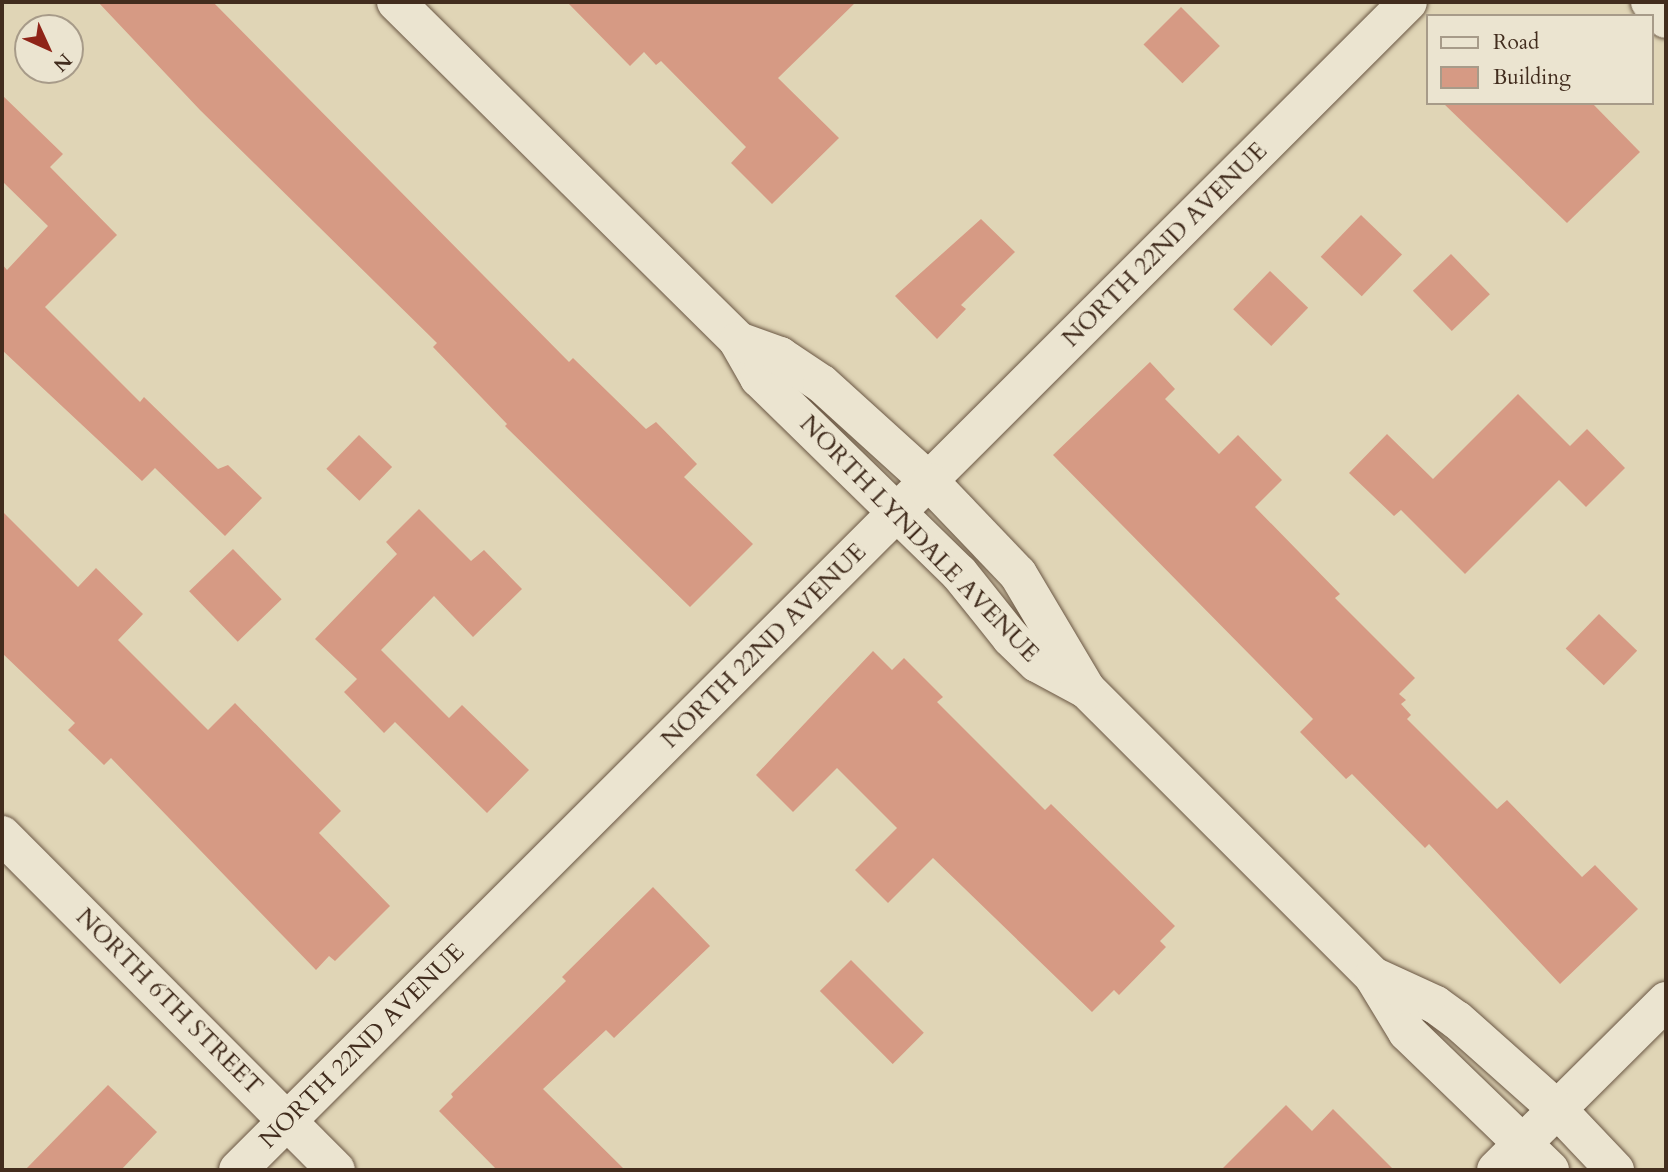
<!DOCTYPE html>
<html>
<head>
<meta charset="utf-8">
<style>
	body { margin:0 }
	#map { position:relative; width:1668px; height:1172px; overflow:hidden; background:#e0d5b6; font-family:Cardo,serif }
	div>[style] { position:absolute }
	.building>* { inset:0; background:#d69a84; transform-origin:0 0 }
	.roads { filter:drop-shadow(0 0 2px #6a5744) drop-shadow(0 0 2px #6a5744) }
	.street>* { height:38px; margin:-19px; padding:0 19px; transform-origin:19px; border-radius:19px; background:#ebe4d0 }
	.secondary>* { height:38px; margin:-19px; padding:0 19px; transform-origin:19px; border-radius:19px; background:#ebe4d0 }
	span { translate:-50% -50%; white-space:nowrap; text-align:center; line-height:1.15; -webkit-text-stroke:7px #ebe4d0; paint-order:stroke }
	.street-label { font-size:24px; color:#422d1e }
	.frame { position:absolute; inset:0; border:4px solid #422d1e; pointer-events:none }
	.legend { position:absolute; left:1426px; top:14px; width:228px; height:91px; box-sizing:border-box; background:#ebe4d0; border:2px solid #a79b89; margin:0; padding:9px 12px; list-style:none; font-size:21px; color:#422d1e }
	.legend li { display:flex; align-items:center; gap:14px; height:35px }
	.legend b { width:35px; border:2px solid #a79b89 }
	.north { position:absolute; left:14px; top:14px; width:70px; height:70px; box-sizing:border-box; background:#ebe4d0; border:2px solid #a79b89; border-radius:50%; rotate:135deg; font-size:19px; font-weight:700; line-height:28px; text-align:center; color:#422d1e }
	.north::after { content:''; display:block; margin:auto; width:24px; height:32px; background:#8f2418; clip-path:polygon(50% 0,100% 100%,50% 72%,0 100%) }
</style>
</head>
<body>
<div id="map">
	<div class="building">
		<div style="clip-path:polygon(98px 2px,213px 2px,569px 362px,573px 358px,646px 429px,656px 422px,697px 464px,684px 477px,753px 544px,690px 607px,505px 426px,507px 424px,433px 347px,437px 343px,200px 110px)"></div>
		<div style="clip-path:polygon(567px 2px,856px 2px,778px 78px,839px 138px,772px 204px,731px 163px,746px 147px,661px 61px,656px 65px,644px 52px,630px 66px)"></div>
		<div style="left:1181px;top:7px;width:55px;height:53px;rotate:45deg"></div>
		<div style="clip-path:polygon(2px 95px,63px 154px,50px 167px,117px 235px,45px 307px,140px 402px,144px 397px,218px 469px,228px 465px,262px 498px,225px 536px,155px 468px,142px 481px,2px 350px,2px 264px,7px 270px,48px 226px,2px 181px)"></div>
		<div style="clip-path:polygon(1443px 103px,1592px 103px,1640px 152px,1567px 223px)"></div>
		<div style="left:1361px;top:215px;width:57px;height:58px;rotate:44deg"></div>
		<div style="clip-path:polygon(981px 219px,1015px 252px,961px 305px,966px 309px,937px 339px,895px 296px)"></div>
		<div style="left:1451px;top:254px;width:56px;height:53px;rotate:46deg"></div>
		<div style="left:1270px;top:271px;width:53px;height:53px;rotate:44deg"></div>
		<div style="clip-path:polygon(1150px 362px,1175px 389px,1165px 399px,1219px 454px,1238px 435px,1282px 480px,1255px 507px,1340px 594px,1335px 598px,1415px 678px,1399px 694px,1406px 700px,1401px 704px,1411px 715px,1407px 719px,1497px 809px,1507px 800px,1582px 877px,1595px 865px,1638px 909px,1560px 984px,1429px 844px,1425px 848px,1352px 774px,1346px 779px,1300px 732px,1313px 719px,1053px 455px)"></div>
		<div style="clip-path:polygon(1518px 394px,1570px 446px,1587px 429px,1625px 468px,1586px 507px,1559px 480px,1465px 574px,1401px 510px,1394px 516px,1349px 473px,1387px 434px,1433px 479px)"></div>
		<div style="left:359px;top:435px;width:46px;height:47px;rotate:44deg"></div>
		<div style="clip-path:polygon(419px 509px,471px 561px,484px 550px,522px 589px,473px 637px,434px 596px,381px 650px,449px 718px,462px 705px,529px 770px,487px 813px,395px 722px,384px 733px,344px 692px,357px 679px,315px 639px,397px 554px,386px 542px)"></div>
		<div style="clip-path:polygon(2px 511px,78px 587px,96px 568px,143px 614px,118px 640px,208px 730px,235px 703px,341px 811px,319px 833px,390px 906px,335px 961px,329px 956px,316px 970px,111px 758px,104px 765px,68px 730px,75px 723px,2px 653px)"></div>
		<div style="left:233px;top:549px;width:70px;height:61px;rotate:46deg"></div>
		<div style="left:1599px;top:614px;width:53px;height:48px;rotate:44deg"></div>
		<div style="clip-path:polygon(873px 651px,892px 670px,904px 658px,943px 697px,937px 702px,1045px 810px,1051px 804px,1175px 926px,1160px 941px,1166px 947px,1119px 995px,1114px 990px,1092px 1012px,933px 858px,888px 903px,855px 870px,897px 828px,837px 768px,793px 812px,756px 775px)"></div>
		<div style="clip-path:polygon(653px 887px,710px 946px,614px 1038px,606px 1030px,543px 1089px,625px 1170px,497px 1170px,439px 1111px,453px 1097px,451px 1094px,566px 981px,562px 977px)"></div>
		<div style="left:851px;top:960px;width:103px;height:44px;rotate:45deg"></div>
		<div style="clip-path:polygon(108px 1085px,157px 1132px,121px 1170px,25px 1170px)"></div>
		<div style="clip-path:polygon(1286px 1105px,1312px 1131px,1333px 1109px,1394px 1170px,1221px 1170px)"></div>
	</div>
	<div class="roads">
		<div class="street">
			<div style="left:1650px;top:2px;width:23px;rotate:47deg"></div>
			<div style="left:2px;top:835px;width:473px;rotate:45.1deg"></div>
			<div style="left:238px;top:1170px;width:1653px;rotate:-44.95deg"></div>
			<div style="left:1496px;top:1170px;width:240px;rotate:-44.8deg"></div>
		</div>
		<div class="secondary">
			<div style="left:396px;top:2px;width:482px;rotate:44.7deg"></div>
			<div style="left:738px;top:341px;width:43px;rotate:60.4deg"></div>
			<div style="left:759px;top:378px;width:279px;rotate:44.3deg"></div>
			<div style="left:959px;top:573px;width:83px;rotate:51.3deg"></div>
			<div style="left:1011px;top:638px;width:36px;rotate:44deg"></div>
			<div style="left:1037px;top:663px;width:57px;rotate:28.4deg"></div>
			<div style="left:1087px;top:690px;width:404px;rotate:45deg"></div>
			<div style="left:1373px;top:976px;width:66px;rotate:58.7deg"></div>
			<div style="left:1407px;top:1032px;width:199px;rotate:44deg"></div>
			<div style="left:738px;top:341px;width:45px;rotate:19.7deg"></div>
			<div style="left:780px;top:356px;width:50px;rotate:33.7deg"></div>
			<div style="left:822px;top:384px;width:146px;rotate:42.2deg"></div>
			<div style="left:930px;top:482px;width:127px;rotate:46.3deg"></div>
			<div style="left:1018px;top:574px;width:135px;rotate:59.3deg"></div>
			<div style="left:1373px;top:976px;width:69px;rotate:24.7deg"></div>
			<div style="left:1436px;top:1005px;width:26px;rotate:36deg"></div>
			<div style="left:1457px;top:1020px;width:135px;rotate:41.7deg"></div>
			<div style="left:1558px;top:1110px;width:83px;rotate:46.5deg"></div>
		</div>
	</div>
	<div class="street-label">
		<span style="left:1165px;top:245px;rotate:-45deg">NORTH 22ND AVENUE</span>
		<span style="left:919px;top:539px;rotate:46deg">NORTH LYNDALE AVENUE</span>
		<span style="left:764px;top:646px;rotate:-45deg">NORTH 22ND AVENUE</span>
		<span style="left:169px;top:1002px;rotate:45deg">NORTH 6TH STREET</span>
		<span style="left:362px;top:1046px;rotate:-45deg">NORTH 22ND AVENUE</span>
	</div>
	<div class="frame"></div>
	<ul class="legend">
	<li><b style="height:9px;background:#ebe4d0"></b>Road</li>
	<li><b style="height:19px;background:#d69a84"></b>Building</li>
	</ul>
	<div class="north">N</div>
</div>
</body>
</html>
